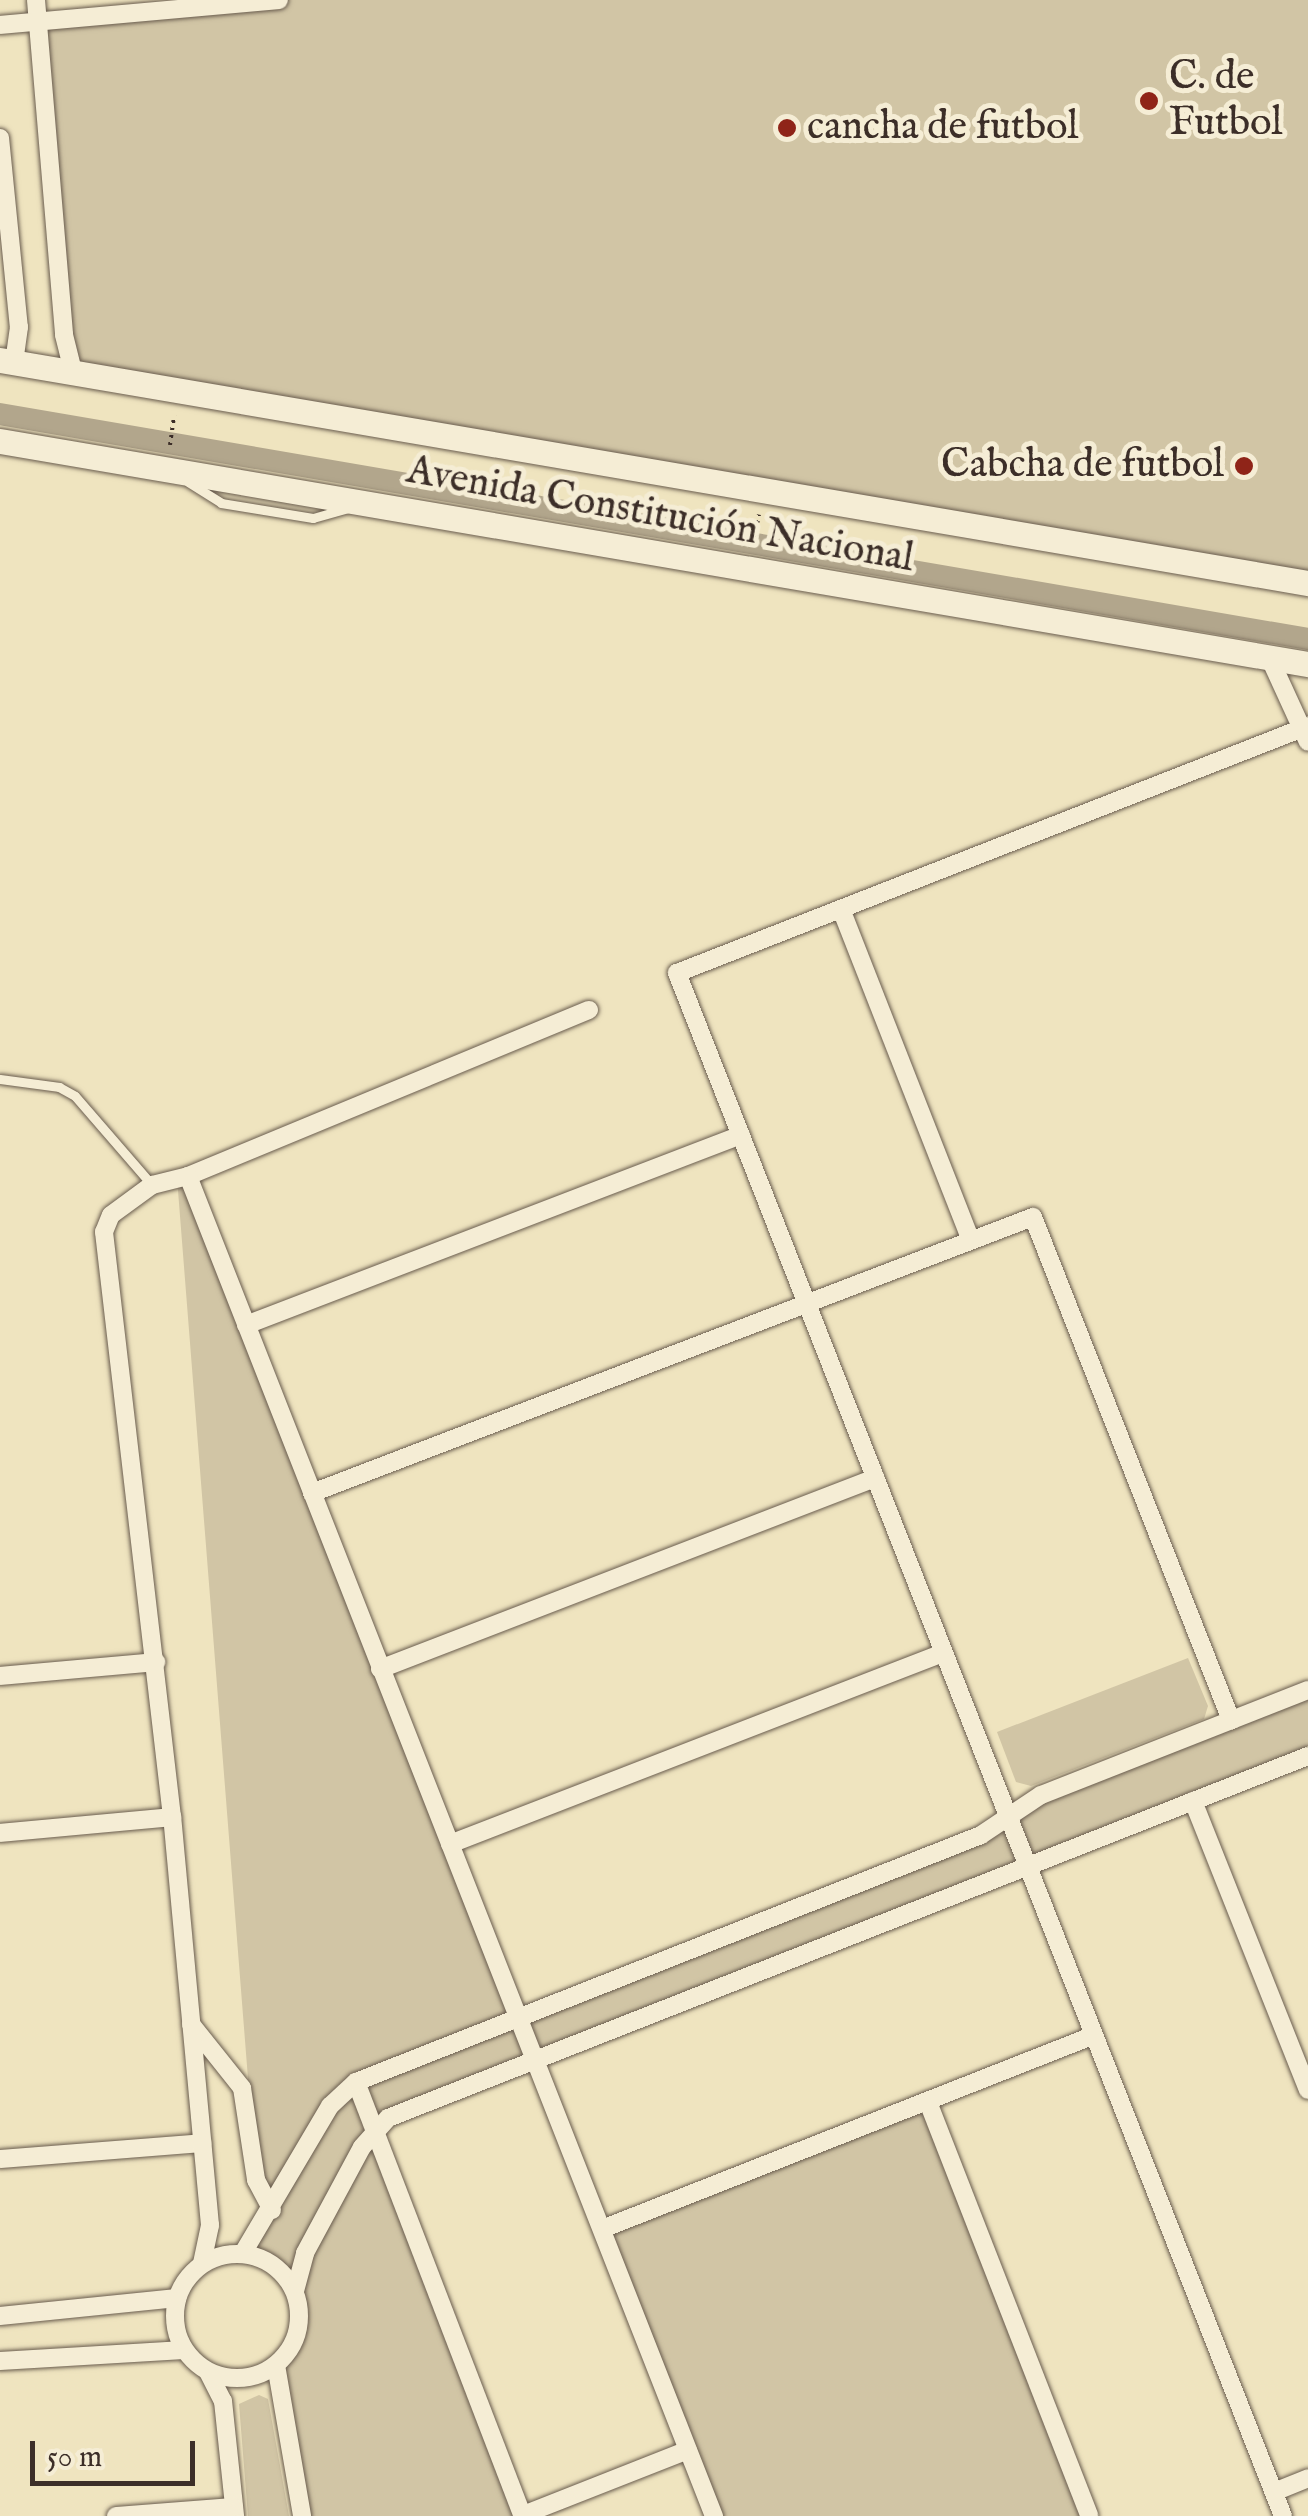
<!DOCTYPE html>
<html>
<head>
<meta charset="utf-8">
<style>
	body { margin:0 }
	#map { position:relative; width:1308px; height:2516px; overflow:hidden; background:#efe4bf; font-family:"IM FELL English",serif }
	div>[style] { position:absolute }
	.green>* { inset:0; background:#d1c5a5 }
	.canal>* { height:22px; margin:-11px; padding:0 11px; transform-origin:11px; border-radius:11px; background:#b2a68c }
	.path>* { height:4px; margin-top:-2px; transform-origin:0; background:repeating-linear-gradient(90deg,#3c2e28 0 2.5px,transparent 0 7.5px) }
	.roads { filter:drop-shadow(0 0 2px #695c4e) drop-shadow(0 0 2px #695c4e) }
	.lane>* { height:9px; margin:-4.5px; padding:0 4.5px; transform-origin:4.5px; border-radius:4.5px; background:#f5edd5 }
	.street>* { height:18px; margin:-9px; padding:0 9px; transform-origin:9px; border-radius:9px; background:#f5edd5 }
	.street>.ring { margin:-9px; padding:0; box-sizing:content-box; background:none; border:18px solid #f5edd5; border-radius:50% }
	.secondary>* { height:25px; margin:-12.5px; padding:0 12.5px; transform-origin:12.5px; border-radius:12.5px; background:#f5edd5 }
	.dots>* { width:28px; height:28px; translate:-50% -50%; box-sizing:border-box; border:5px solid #f5edd5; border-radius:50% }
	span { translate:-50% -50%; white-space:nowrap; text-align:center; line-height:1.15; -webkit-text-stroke:10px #f5edd5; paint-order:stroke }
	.poi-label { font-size:40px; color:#3c2e28 }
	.left { translate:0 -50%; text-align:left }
	.right { translate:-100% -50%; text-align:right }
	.street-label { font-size:40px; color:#3c2e28 }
	.scale { position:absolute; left:30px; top:2441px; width:165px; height:45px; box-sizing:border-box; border:5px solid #3c2e28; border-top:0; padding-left:12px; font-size:30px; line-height:35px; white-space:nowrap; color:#3c2e28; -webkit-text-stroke:8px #f5edd5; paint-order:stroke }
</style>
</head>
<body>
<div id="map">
	<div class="green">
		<div style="clip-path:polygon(271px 0,1308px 0,1308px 583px,73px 372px,38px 20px)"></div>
		<div style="clip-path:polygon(188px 1176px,518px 2018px,981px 1835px,1041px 1795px,1308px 1691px,1308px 1757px,379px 2125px,525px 2516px,305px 2516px,276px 2365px,298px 2331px,295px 2291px,243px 2253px,267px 2219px,256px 2180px,177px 1178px)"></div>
		<div style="clip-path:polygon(1188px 1658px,1208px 1706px,1204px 1719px,1031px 1786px,1016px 1782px,997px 1732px)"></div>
		<div style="clip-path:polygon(928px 2102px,1089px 2516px,714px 2516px,602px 2229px)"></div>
		<div style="clip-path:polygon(259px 2395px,268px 2399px,289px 2516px,248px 2516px,239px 2404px)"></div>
	</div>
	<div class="canal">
		<div style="left:0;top:414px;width:1327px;rotate:9.76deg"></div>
	</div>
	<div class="path">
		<div style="left:170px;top:445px;width:30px;rotate:-82deg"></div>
		<div style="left:753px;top:545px;width:31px;rotate:-79deg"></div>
	</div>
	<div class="roads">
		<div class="lane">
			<div style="left:188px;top:482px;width:39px;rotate:32deg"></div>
			<div style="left:221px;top:503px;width:93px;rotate:9.3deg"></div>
			<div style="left:313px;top:518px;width:36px;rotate:-16deg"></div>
			<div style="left:0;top:1079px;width:60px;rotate:7.7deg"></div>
			<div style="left:59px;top:1087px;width:18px;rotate:29deg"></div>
			<div style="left:75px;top:1096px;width:118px;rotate:49.1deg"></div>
		</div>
		<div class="street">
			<div style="left:36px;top:0;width:336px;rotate:85.2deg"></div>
			<div style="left:64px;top:335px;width:38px;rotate:76deg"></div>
			<div style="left:0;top:25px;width:280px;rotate:-5.1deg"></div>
			<div style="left:0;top:138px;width:190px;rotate:84.3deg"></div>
			<div style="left:19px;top:327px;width:35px;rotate:98deg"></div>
			<div style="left:1270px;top:659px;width:91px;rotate:65.4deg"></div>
			<div style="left:841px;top:909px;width:353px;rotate:68.6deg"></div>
			<div style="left:188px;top:1176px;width:434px;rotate:-22.5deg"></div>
			<div style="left:246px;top:1325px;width:530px;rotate:-21deg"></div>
			<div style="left:312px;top:1493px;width:772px;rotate:-20.95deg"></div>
			<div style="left:1033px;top:1217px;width:541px;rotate:68.51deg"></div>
			<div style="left:380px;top:1669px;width:531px;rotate:-21.1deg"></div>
			<div style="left:0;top:1676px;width:157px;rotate:-5.1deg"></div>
			<div style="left:1193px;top:1801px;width:311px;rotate:68.3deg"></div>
			<div style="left:0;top:1833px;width:173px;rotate:-5.3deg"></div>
			<div style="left:450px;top:1844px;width:529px;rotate:-21.18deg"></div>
			<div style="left:191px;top:2024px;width:82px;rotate:51.4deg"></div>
			<div style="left:242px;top:2088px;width:93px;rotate:81.3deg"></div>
			<div style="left:256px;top:2180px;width:34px;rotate:62deg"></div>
			<div style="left:356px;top:2082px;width:465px;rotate:69deg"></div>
			<div style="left:928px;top:2102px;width:444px;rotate:68.7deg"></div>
			<div style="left:0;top:2159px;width:203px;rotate:-4.5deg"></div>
			<div style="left:602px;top:2229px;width:527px;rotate:-21.5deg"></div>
			<div style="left:243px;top:2253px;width:171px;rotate:-59.4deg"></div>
			<div style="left:330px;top:2106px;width:35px;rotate:-43deg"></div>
			<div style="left:356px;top:2082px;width:672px;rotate:-21.56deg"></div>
			<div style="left:981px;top:1835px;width:72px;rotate:-33.7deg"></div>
			<div style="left:1041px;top:1795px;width:287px;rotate:-21.5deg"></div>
			<div class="ring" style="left:175px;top:2254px;width:106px;height:106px"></div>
			<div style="left:202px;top:2263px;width:39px;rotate:-78deg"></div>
			<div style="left:210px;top:2225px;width:410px;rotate:-95.3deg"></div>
			<div style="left:172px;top:1817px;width:589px;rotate:-96.63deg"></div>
			<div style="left:104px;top:1232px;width:18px;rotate:-68deg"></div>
			<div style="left:111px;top:1215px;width:51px;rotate:-36.2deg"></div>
			<div style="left:152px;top:1185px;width:37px;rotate:-14deg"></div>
			<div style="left:188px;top:1176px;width:1440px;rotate:68.57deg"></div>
			<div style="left:295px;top:2291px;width:39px;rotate:-75deg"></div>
			<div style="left:305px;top:2253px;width:120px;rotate:-61.7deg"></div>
			<div style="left:362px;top:2147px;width:39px;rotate:-48deg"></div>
			<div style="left:388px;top:2118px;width:989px;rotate:-21.48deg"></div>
			<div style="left:0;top:2316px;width:178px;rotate:-5.8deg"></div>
			<div style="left:0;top:2361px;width:184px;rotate:-3.4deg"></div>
			<div style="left:276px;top:2365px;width:153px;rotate:80.2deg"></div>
			<div style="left:208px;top:2372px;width:33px;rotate:63deg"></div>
			<div style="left:223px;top:2401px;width:116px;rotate:84deg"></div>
			<div style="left:1274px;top:2492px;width:37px;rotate:-22deg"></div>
			<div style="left:523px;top:2515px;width:177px;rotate:-21.5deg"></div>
			<div style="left:116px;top:2516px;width:118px;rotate:-4.4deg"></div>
			<div style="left:1283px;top:2516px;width:1658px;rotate:-111.44deg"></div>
			<div style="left:677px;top:973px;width:678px;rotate:-21.38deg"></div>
		</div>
		<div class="secondary">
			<div style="left:0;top:360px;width:1327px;rotate:9.68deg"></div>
			<div style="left:0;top:441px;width:1327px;rotate:9.68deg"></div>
		</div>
	</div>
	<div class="dots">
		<div style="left:1149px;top:101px;background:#8f2418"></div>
		<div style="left:787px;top:128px;background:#8f2418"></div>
		<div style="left:1244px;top:466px;background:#8f2418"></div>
	</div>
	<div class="poi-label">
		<span class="left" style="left:1169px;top:101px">C. de<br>Futbol</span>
		<span class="left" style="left:807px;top:128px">cancha de futbol</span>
		<span class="right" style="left:1224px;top:466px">Cabcha de futbol</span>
	</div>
	<div class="street-label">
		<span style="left:660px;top:516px;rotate:10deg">Avenida Constitución Nacional</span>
	</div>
	<div class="scale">50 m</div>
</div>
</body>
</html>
